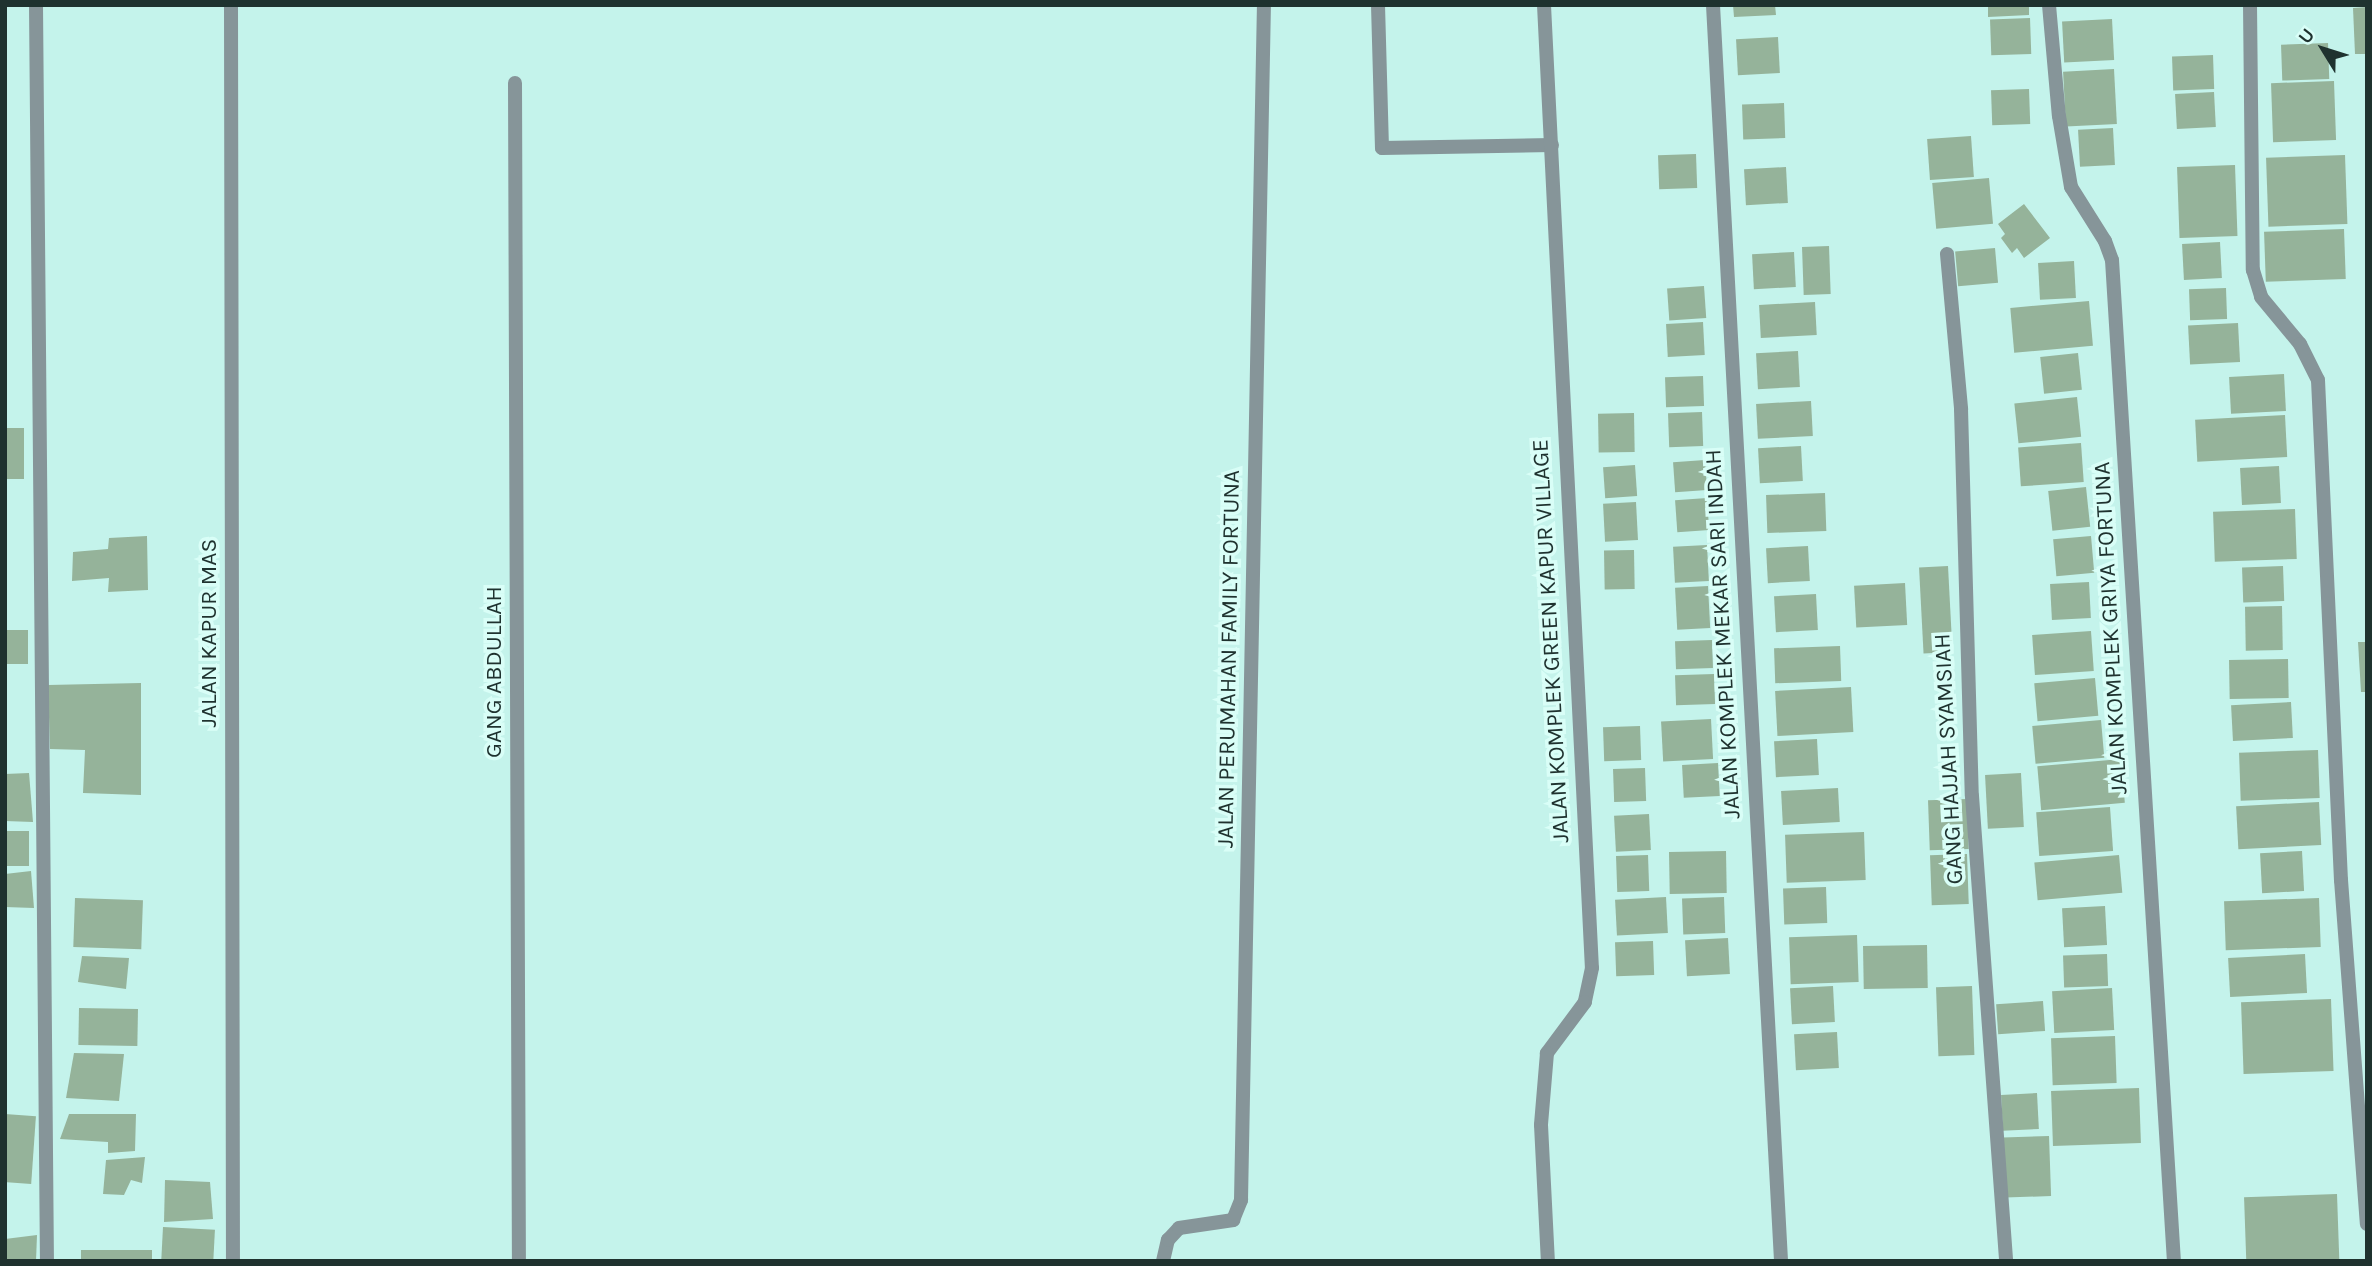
<!DOCTYPE html>
<html>
<head>
<meta charset="utf-8">
<style>
	body { margin:0 }
	#map { position:relative; width:2372px; height:1266px; overflow:hidden; background:#c4f3eb; font-family:Karla,sans-serif }
	div>[style] { position:absolute }
	.building>* { inset:0; background:#95b39a; transform-origin:0 0 }
	.street>* { height:14px; margin:-7px; padding:0 7px; transform-origin:7px; border-radius:7px; background:#869599 }
	span { translate:-50% -50%; white-space:nowrap; text-align:center; line-height:1.15; -webkit-text-stroke:7px #d9fef7; paint-order:stroke }
	.street-label { font-size:23px; color:#1f322f }
	.frame { position:absolute; inset:0; border:7px solid #1f322f; pointer-events:none }
	.north { position:absolute; left:2288px; top:14px; width:70px; height:70px; -webkit-text-stroke:5px #d9fef7; paint-order:stroke; rotate:308deg; font-size:19px; font-weight:700; line-height:28px; text-align:center; color:#1f322f }
	.north::after { content:''; display:block; margin:auto; width:24px; height:32px; background:#1f322f; clip-path:polygon(50% 0,100% 100%,50% 72%,0 100%) }
</style>
</head>
<body>
<div id="map">
	<div class="building">
		<div style="clip-path:polygon(1733px 5px,1775px 5px,1776px 15px,1734px 17px)"></div>
		<div style="clip-path:polygon(1988px 5px,2029px 5px,2029px 15px,1988px 17px)"></div>
		<div style="clip-path:polygon(2367px 7px,2367px 54px,2355px 54px,2353px 8px)"></div>
		<div style="left:2030px;top:18px;width:36px;height:40px;rotate:88deg"></div>
		<div style="left:2112px;top:19px;width:41px;height:50px;rotate:87deg"></div>
		<div style="left:1778px;top:37px;width:36px;height:42px;rotate:87deg"></div>
		<div style="left:2328px;top:43px;width:36px;height:47px;rotate:88deg"></div>
		<div style="left:2213px;top:55px;width:34px;height:41px;rotate:88deg"></div>
		<div style="left:2114px;top:69px;width:55px;height:51px;rotate:87deg"></div>
		<div style="left:2334px;top:81px;width:59px;height:63px;rotate:88deg"></div>
		<div style="left:2029px;top:89px;width:35px;height:38px;rotate:88deg"></div>
		<div style="left:2214px;top:92px;width:35px;height:39px;rotate:87deg"></div>
		<div style="left:1784px;top:103px;width:35px;height:42px;rotate:88deg"></div>
		<div style="left:2113px;top:128px;width:37px;height:35px;rotate:87deg"></div>
		<div style="left:1971px;top:136px;width:41px;height:44px;rotate:86deg"></div>
		<div style="left:1696px;top:154px;width:34px;height:38px;rotate:88deg"></div>
		<div style="left:2345px;top:155px;width:69px;height:79px;rotate:88deg"></div>
		<div style="left:2235px;top:165px;width:71px;height:58px;rotate:88deg"></div>
		<div style="left:1786px;top:167px;width:36px;height:42px;rotate:87deg"></div>
		<div style="left:1989px;top:178px;width:46px;height:57px;rotate:85deg"></div>
		<div style="clip-path:polygon(2024px 204px,2050px 238px,2024px 258px,2017px 248px,2012px 253px,2001px 238px,2005px 234px,1998px 224px)"></div>
		<div style="left:2344px;top:229px;width:50px;height:80px;rotate:88deg"></div>
		<div style="left:2220px;top:242px;width:36px;height:38px;rotate:87deg"></div>
		<div style="left:1829px;top:246px;width:48px;height:27px;rotate:88deg"></div>
		<div style="left:1995px;top:248px;width:35px;height:40px;rotate:85deg"></div>
		<div style="left:1794px;top:252px;width:35px;height:42px;rotate:87deg"></div>
		<div style="left:2074px;top:261px;width:37px;height:36px;rotate:87deg"></div>
		<div style="left:1704px;top:286px;width:32px;height:37px;rotate:86deg"></div>
		<div style="left:2226px;top:288px;width:31px;height:37px;rotate:88deg"></div>
		<div style="left:2089px;top:301px;width:45px;height:79px;rotate:85deg"></div>
		<div style="left:1815px;top:302px;width:33px;height:56px;rotate:87deg"></div>
		<div style="left:1703px;top:322px;width:33px;height:37px;rotate:87deg"></div>
		<div style="left:2238px;top:323px;width:39px;height:50px;rotate:87deg"></div>
		<div style="left:1798px;top:351px;width:36px;height:42px;rotate:87deg"></div>
		<div style="left:2078px;top:353px;width:37px;height:38px;rotate:84deg"></div>
		<div style="left:2284px;top:374px;width:37px;height:55px;rotate:87deg"></div>
		<div style="left:1703px;top:376px;width:30px;height:38px;rotate:88deg"></div>
		<div style="left:2077px;top:397px;width:40px;height:63px;rotate:84deg"></div>
		<div style="left:1811px;top:401px;width:35px;height:55px;rotate:87deg"></div>
		<div style="left:1702px;top:412px;width:34px;height:34px;rotate:88deg"></div>
		<div style="left:1634px;top:413px;width:39px;height:36px;rotate:89deg"></div>
		<div style="left:2285px;top:415px;width:42px;height:90px;rotate:87deg"></div>
		<div style="left:24px;top:428px;width:51px;height:19px;rotate:90deg"></div>
		<div style="left:2081px;top:443px;width:39px;height:63px;rotate:86deg"></div>
		<div style="left:1801px;top:446px;width:35px;height:43px;rotate:87deg"></div>
		<div style="left:1705px;top:460px;width:30px;height:32px;rotate:86deg"></div>
		<div style="left:1635px;top:465px;width:31px;height:32px;rotate:86deg"></div>
		<div style="left:2279px;top:466px;width:37px;height:39px;rotate:87deg"></div>
		<div style="left:2086px;top:487px;width:40px;height:38px;rotate:84deg"></div>
		<div style="left:1825px;top:493px;width:38px;height:59px;rotate:88deg"></div>
		<div style="left:1707px;top:498px;width:32px;height:32px;rotate:86deg"></div>
		<div style="left:1636px;top:502px;width:38px;height:33px;rotate:87deg"></div>
		<div style="left:2295px;top:509px;width:50px;height:82px;rotate:88deg"></div>
		<div style="clip-path:polygon(147px 536px,148px 590px,108px 592px,109px 578px,72px 581px,73px 552px,108px 549px,109px 538px)"></div>
		<div style="left:2091px;top:536px;width:37px;height:38px;rotate:85deg"></div>
		<div style="left:1707px;top:545px;width:36px;height:34px;rotate:87deg"></div>
		<div style="left:1808px;top:546px;width:35px;height:42px;rotate:87deg"></div>
		<div style="left:1634px;top:550px;width:39px;height:30px;rotate:89deg"></div>
		<div style="left:1948px;top:566px;width:86px;height:29px;rotate:87deg"></div>
		<div style="left:2283px;top:566px;width:35px;height:41px;rotate:88deg"></div>
		<div style="left:2089px;top:582px;width:36px;height:39px;rotate:87deg"></div>
		<div style="left:1905px;top:583px;width:42px;height:51px;rotate:87deg"></div>
		<div style="left:1708px;top:586px;width:42px;height:33px;rotate:87deg"></div>
		<div style="left:1816px;top:594px;width:36px;height:42px;rotate:87deg"></div>
		<div style="left:2282px;top:606px;width:44px;height:37px;rotate:89deg"></div>
		<div style="left:5px;top:630px;width:23px;height:34px"></div>
		<div style="left:2091px;top:631px;width:40px;height:59px;rotate:86deg"></div>
		<div style="left:1712px;top:640px;width:28px;height:37px;rotate:88deg"></div>
		<div style="clip-path:polygon(2358px 642px,2367px 642px,2367px 692px,2361px 692px)"></div>
		<div style="left:1840px;top:646px;width:35px;height:66px;rotate:88deg"></div>
		<div style="left:2288px;top:659px;width:39px;height:59px;rotate:89deg"></div>
		<div style="left:1714px;top:674px;width:30px;height:39px;rotate:88deg"></div>
		<div style="left:2095px;top:678px;width:38px;height:61px;rotate:85deg"></div>
		<div style="clip-path:polygon(141px 683px,141px 795px,83px 793px,85px 750px,50px 749px,48px 685px)"></div>
		<div style="left:1851px;top:687px;width:45px;height:76px;rotate:87deg"></div>
		<div style="left:2291px;top:702px;width:36px;height:60px;rotate:87deg"></div>
		<div style="left:1711px;top:719px;width:40px;height:50px;rotate:87deg"></div>
		<div style="left:2101px;top:720px;width:38px;height:69px;rotate:85deg"></div>
		<div style="left:1640px;top:726px;width:34px;height:37px;rotate:88deg"></div>
		<div style="left:1817px;top:739px;width:36px;height:43px;rotate:87deg"></div>
		<div style="left:2318px;top:750px;width:48px;height:79px;rotate:88deg"></div>
		<div style="left:2121px;top:759px;width:44px;height:84px;rotate:85deg"></div>
		<div style="left:1718px;top:763px;width:33px;height:36px;rotate:87deg"></div>
		<div style="left:1645px;top:768px;width:33px;height:32px;rotate:88deg"></div>
		<div style="clip-path:polygon(29px 773px,33px 822px,5px 821px,5px 774px)"></div>
		<div style="left:2021px;top:773px;width:54px;height:36px;rotate:87deg"></div>
		<div style="left:1838px;top:788px;width:34px;height:57px;rotate:87deg"></div>
		<div style="left:1967px;top:799px;width:50px;height:39px;rotate:88deg"></div>
		<div style="left:2319px;top:802px;width:43px;height:83px;rotate:87deg"></div>
		<div style="left:2110px;top:807px;width:44px;height:74px;rotate:86deg"></div>
		<div style="left:1649px;top:814px;width:36px;height:35px;rotate:87deg"></div>
		<div style="left:5px;top:831px;width:24px;height:35px"></div>
		<div style="left:1864px;top:832px;width:48px;height:79px;rotate:88deg"></div>
		<div style="left:1726px;top:851px;width:42px;height:57px;rotate:89deg"></div>
		<div style="left:2302px;top:851px;width:40px;height:42px;rotate:87deg"></div>
		<div style="left:1967px;top:854px;width:50px;height:37px;rotate:88deg"></div>
		<div style="left:1648px;top:855px;width:36px;height:32px;rotate:88deg"></div>
		<div style="left:2119px;top:855px;width:38px;height:85px;rotate:85deg"></div>
		<div style="clip-path:polygon(31px 871px,34px 908px,5px 907px,5px 874px)"></div>
		<div style="left:1826px;top:887px;width:36px;height:43px;rotate:88deg"></div>
		<div style="left:1666px;top:897px;width:36px;height:51px;rotate:87deg"></div>
		<div style="left:1724px;top:897px;width:36px;height:42px;rotate:88deg"></div>
		<div style="left:75px;top:898px;width:68px;height:49px;rotate:2deg"></div>
		<div style="left:2319px;top:898px;width:49px;height:95px;rotate:88deg"></div>
		<div style="left:2105px;top:906px;width:39px;height:43px;rotate:87deg"></div>
		<div style="left:1857px;top:935px;width:47px;height:68px;rotate:88deg"></div>
		<div style="left:1728px;top:938px;width:36px;height:43px;rotate:87deg"></div>
		<div style="left:1653px;top:941px;width:34px;height:38px;rotate:88deg"></div>
		<div style="left:1927px;top:945px;width:43px;height:64px;rotate:89deg"></div>
		<div style="left:2107px;top:954px;width:32px;height:44px;rotate:88deg"></div>
		<div style="left:2305px;top:954px;width:39px;height:77px;rotate:87deg"></div>
		<div style="clip-path:polygon(82px 956px,129px 958px,126px 989px,78px 982px)"></div>
		<div style="left:1833px;top:986px;width:36px;height:43px;rotate:87deg"></div>
		<div style="left:1972px;top:986px;width:69px;height:36px;rotate:88deg"></div>
		<div style="left:2112px;top:988px;width:42px;height:60px;rotate:87deg"></div>
		<div style="left:2331px;top:999px;width:72px;height:90px;rotate:88deg"></div>
		<div style="left:2043px;top:1001px;width:30px;height:47px;rotate:86deg"></div>
		<div style="left:79px;top:1008px;width:59px;height:37px;rotate:1deg"></div>
		<div style="left:1837px;top:1032px;width:36px;height:43px;rotate:87deg"></div>
		<div style="left:2115px;top:1036px;width:47px;height:64px;rotate:88deg"></div>
		<div style="clip-path:polygon(74px 1053px,124px 1054px,119px 1101px,66px 1098px)"></div>
		<div style="left:2139px;top:1088px;width:55px;height:88px;rotate:88deg"></div>
		<div style="left:2037px;top:1093px;width:36px;height:36px;rotate:87deg"></div>
		<div style="left:5px;top:1114px;width:31px;height:68px;rotate:4deg"></div>
		<div style="clip-path:polygon(69px 1114px,136px 1114px,135px 1151px,108px 1153px,108px 1142px,60px 1139px)"></div>
		<div style="left:2049px;top:1136px;width:60px;height:46px;rotate:88deg"></div>
		<div style="clip-path:polygon(145px 1157px,142px 1183px,131px 1180px,124px 1195px,103px 1194px,106px 1160px)"></div>
		<div style="clip-path:polygon(165px 1180px,210px 1182px,213px 1219px,164px 1222px)"></div>
		<div style="left:2337px;top:1194px;width:67px;height:93px;rotate:88deg"></div>
		<div style="left:163px;top:1227px;width:52px;height:34px;rotate:3deg"></div>
		<div style="clip-path:polygon(37px 1235px,36px 1261px,5px 1261px,5px 1239px)"></div>
		<div style="left:152px;top:1250px;width:11px;height:71px;rotate:90deg"></div>
	</div>
	<div class="street">
		<div style="left:36px;top:5px;width:1256px;rotate:89.5deg"></div>
		<div style="left:231px;top:5px;width:1256px;rotate:89.91deg"></div>
		<div style="left:1378px;top:5px;width:143px;rotate:88.4deg"></div>
		<div style="left:1382px;top:148px;width:170px;rotate:-1deg"></div>
		<div style="left:1544px;top:5px;width:964px;rotate:87.15deg"></div>
		<div style="left:1592px;top:968px;width:35px;rotate:102deg"></div>
		<div style="left:1585px;top:1002px;width:64px;rotate:126.7deg"></div>
		<div style="left:1547px;top:1053px;width:72px;rotate:94.8deg"></div>
		<div style="left:1541px;top:1125px;width:136px;rotate:87.1deg"></div>
		<div style="left:1713px;top:5px;width:1258px;rotate:86.9deg"></div>
		<div style="left:2049px;top:5px;width:111px;rotate:84.9deg"></div>
		<div style="left:2059px;top:116px;width:72px;rotate:80.4deg"></div>
		<div style="left:2071px;top:187px;width:64px;rotate:57.8deg"></div>
		<div style="left:2105px;top:241px;width:20px;rotate:70deg"></div>
		<div style="left:2112px;top:260px;width:1003px;rotate:86.46deg"></div>
		<div style="left:2250px;top:5px;width:265px;rotate:89.4deg"></div>
		<div style="left:2253px;top:270px;width:28px;rotate:73deg"></div>
		<div style="left:2261px;top:297px;width:61px;rotate:50.3deg"></div>
		<div style="left:2300px;top:344px;width:40px;rotate:63.4deg"></div>
		<div style="left:2318px;top:380px;width:501px;rotate:87.37deg"></div>
		<div style="left:2341px;top:880px;width:345px;rotate:85.7deg"></div>
		<div style="left:515px;top:83px;width:1178px;rotate:89.81deg"></div>
		<div style="left:1947px;top:254px;width:156px;rotate:84.8deg"></div>
		<div style="left:1961px;top:409px;width:387px;rotate:88.4deg"></div>
		<div style="left:1972px;top:796px;width:466px;rotate:85.8deg"></div>
		<div style="left:1163px;top:1261px;width:22px;rotate:-77deg"></div>
		<div style="left:1168px;top:1240px;width:16px;rotate:-47deg"></div>
		<div style="left:1179px;top:1228px;width:55px;rotate:-8.4deg"></div>
		<div style="left:1233px;top:1220px;width:22px;rotate:-68deg"></div>
		<div style="left:1241px;top:1200px;width:1195px;rotate:-88.9deg"></div>
	</div>
	<div class="street-label">
		<span style="left:2111px;top:628px;rotate:-93deg">JALAN KOMPLEK GRIYA FORTUNA</span>
		<span style="left:209px;top:633px;rotate:-90deg">JALAN KAPUR MAS</span>
		<span style="left:1723px;top:634px;rotate:-93deg">JALAN KOMPLEK MEKAR SARI INDAH</span>
		<span style="left:1551px;top:641px;rotate:-93deg">JALAN KOMPLEK GREEN KAPUR VILLAGE</span>
		<span style="left:1229px;top:659px;rotate:-89deg">JALAN PERUMAHAN FAMILY FORTUNA</span>
		<span style="left:494px;top:672px;rotate:-90deg">GANG ABDULLAH</span>
		<span style="left:1949px;top:759px;rotate:-93deg">GANG HAJJAH SYAMSIAH</span>
	</div>
	<div class="frame"></div>
	<div class="north">U</div>
</div>
</body>
</html>
